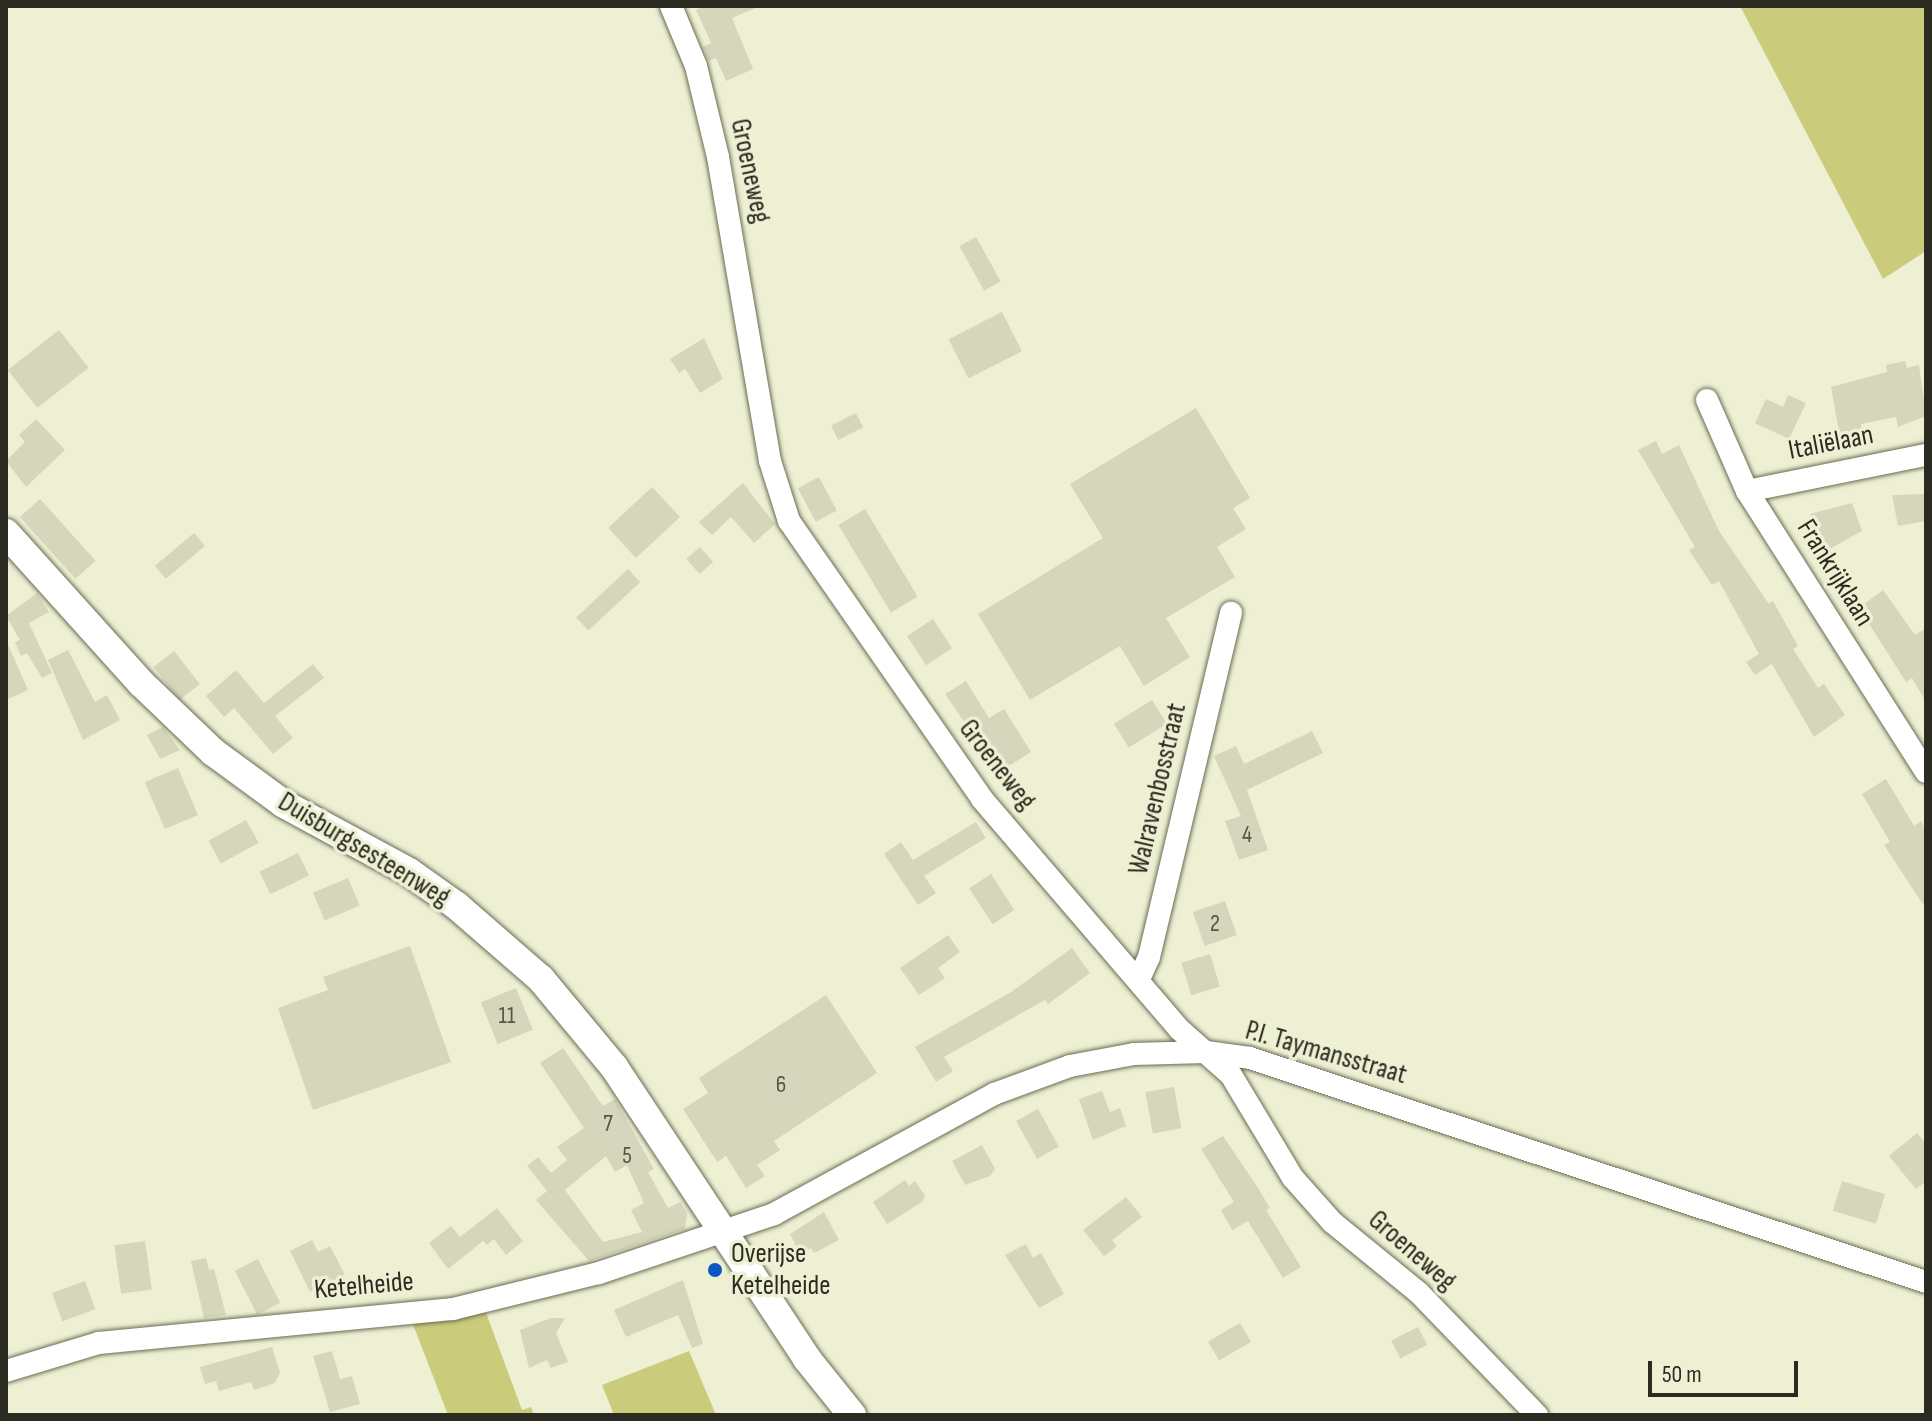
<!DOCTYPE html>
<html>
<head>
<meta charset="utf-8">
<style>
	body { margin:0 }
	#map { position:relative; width:1932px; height:1421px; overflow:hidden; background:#eef0d4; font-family:"Sofia Sans Condensed",sans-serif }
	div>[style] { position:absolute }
	.green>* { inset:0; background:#cacc7b }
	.building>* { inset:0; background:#d5d6bb; transform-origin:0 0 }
	.roads { filter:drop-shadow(0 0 2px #6b6c53) drop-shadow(0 0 2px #6b6c53) }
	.minor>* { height:22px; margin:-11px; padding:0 11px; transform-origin:11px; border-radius:11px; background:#fff }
	.tertiary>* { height:28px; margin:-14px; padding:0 14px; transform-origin:14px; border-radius:14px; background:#fff }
	.dots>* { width:22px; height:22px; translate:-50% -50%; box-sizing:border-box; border:4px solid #eef0d4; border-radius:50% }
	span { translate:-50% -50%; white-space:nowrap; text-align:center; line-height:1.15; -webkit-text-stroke:7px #eef0d4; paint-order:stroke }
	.number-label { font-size:24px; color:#565648 }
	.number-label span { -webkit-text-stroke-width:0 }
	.street-label { font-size:28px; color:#2b2b21 }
	.poi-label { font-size:28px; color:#2b2b21 }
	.left { translate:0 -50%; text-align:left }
	.frame { position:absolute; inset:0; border:8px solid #2b2b21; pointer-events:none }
	.scale { position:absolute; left:1648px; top:1361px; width:150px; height:36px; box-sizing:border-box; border:4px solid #2b2b21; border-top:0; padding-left:10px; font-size:24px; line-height:28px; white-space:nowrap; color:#2b2b21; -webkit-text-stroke:6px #eef0d4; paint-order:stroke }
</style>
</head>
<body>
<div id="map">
	<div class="green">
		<div style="clip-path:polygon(1740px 6px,1926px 6px,1926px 251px,1883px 279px)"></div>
		<div style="clip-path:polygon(485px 1310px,522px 1410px,531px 1407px,534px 1415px,448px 1415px,412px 1322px)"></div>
		<div style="clip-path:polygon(689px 1351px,716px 1415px,614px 1415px,602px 1385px)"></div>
	</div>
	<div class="building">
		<div style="clip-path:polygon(705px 6px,760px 6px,732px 18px,753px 69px,726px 81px,716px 58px,709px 61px,703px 47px,711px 43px,696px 10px)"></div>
		<div style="left:976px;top:237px;width:51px;height:19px;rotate:61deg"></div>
		<div style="left:1002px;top:312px;width:44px;height:60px;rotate:63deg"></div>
		<div style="left:59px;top:330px;width:48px;height:65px;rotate:52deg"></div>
		<div style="clip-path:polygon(704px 338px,723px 379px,700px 393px,685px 369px,679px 373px,670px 359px)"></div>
		<div style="clip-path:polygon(1905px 361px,1907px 368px,1919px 365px,1926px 416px,1898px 427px,1896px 417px,1861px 424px,1862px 433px,1840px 437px,1831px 387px,1887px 372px,1886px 365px)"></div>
		<div style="clip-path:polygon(1788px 395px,1806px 403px,1789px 439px,1755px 423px,1766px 399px,1783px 407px)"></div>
		<div style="clip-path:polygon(1196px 408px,1250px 498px,1233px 508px,1246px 529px,1217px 547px,1235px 577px,1166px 618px,1190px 657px,1144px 686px,1120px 646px,1030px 700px,978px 614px,1103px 538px,1070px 484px)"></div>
		<div style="left:856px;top:413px;width:16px;height:28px;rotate:63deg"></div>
		<div style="clip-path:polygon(36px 419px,65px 450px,26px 487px,6px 461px,25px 442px,19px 435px)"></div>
		<div style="clip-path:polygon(1656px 441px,1662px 454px,1679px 445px,1719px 531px,1769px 604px,1773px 601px,1798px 646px,1793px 649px,1818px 688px,1824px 684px,1845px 715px,1814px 737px,1772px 664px,1755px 675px,1746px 662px,1759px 654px,1719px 581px,1712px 585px,1689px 550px,1695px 547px,1638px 450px)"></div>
		<div style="left:819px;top:477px;width:38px;height:24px;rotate:62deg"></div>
		<div style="clip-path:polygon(743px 483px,775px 524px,754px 543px,731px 517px,712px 535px,699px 522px)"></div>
		<div style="left:652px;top:487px;width:41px;height:60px;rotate:47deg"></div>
		<div style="clip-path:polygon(1926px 494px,1926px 521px,1898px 526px,1892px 495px)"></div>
		<div style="left:40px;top:499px;width:83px;height:27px;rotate:48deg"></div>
		<div style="clip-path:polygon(1852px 503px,1862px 531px,1824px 552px,1810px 514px)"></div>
		<div style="left:865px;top:509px;width:102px;height:31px;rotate:59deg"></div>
		<div style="left:194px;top:533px;width:17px;height:51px;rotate:50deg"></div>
		<div style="left:700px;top:547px;width:20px;height:18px;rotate:49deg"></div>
		<div style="left:628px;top:569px;width:18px;height:71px;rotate:47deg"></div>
		<div style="clip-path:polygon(1883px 590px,1915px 635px,1926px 628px,1926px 702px,1912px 678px,1906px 682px,1859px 608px)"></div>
		<div style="clip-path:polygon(37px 593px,49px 612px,29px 623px,52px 673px,42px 678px,27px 653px,21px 656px,15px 642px,20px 640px,6px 616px)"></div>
		<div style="left:933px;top:619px;width:35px;height:31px;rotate:57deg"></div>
		<div style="clip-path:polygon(6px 640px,28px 690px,6px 700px)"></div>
		<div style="clip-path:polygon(68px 650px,95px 702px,107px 695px,120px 720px,83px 740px,48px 660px)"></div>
		<div style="left:174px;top:651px;width:42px;height:26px;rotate:52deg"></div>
		<div style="clip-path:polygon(313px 664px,324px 678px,275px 716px,293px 738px,273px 754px,234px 708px,224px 717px,206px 696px,236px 670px,264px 703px)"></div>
		<div style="clip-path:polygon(966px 681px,989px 718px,1004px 709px,1031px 752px,999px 772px,945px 694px)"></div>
		<div style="left:1152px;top:700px;width:28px;height:45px;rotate:58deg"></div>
		<div style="clip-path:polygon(163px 727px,180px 750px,160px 759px,147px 735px)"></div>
		<div style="clip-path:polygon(1312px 731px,1323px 753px,1247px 790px,1268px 850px,1239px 860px,1225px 821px,1241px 816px,1214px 756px,1236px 746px,1244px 764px)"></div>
		<div style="left:178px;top:768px;width:51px;height:36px;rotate:67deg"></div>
		<div style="clip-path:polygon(1886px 779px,1914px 826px,1921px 821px,1926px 830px,1926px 909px,1884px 845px,1890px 842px,1862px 794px)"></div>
		<div style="left:246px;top:820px;width:26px;height:43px;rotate:61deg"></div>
		<div style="clip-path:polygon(976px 822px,986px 838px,924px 876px,936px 893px,918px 905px,884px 854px,901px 842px,913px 860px)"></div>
		<div style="left:298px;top:853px;width:25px;height:43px;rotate:64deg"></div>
		<div style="left:991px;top:874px;width:43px;height:26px;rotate:57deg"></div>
		<div style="left:348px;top:878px;width:30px;height:38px;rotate:67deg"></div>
		<div style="left:1225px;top:901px;width:36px;height:34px;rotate:71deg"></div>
		<div style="clip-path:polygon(948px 935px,960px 952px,938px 968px,945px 978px,919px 995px,900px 968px)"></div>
		<div style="clip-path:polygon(410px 946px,451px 1062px,313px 1110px,278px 1008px,328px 990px,323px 977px)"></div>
		<div style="clip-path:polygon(1072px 948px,1090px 973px,1048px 1004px,1045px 1000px,944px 1057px,953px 1071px,936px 1082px,915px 1047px,1011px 992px)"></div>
		<div style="left:1210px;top:954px;width:34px;height:30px;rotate:73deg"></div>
		<div style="left:516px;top:988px;width:45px;height:38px;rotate:68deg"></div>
		<div style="clip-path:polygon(826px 995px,877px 1073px,774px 1141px,780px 1150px,757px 1165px,765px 1176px,746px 1188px,726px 1156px,717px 1162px,683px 1109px,708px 1093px,699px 1078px)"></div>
		<div style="clip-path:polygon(evenodd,563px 1048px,603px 1106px,615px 1099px,654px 1169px,648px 1172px,668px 1208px,680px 1202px,687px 1213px,685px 1229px,589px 1261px,536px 1200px,547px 1191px,527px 1166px,538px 1157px,551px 1173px,567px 1160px,557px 1147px,584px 1128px,540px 1063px,563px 1048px,606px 1156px,615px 1172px,627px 1165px,644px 1203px,631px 1210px,642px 1232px,603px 1242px,565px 1190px,606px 1156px)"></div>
		<div style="left:1174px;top:1087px;width:42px;height:29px;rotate:80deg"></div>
		<div style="clip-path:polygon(1102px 1091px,1110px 1112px,1120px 1108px,1126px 1126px,1093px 1140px,1079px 1099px)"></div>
		<div style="left:1038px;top:1109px;width:43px;height:25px;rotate:61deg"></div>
		<div style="clip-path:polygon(1917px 1133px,1926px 1144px,1926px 1181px,1916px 1189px,1889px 1156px)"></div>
		<div style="clip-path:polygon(1223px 1136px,1258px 1188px,1270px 1208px,1266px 1210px,1301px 1267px,1283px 1278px,1248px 1221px,1232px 1230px,1221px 1210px,1234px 1202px,1201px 1149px)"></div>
		<div style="clip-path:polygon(982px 1145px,995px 1169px,990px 1176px,965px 1185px,952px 1161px)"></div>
		<div style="clip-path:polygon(905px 1180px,909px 1186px,915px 1181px,925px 1196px,922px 1202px,887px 1224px,873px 1202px)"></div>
		<div style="left:1842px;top:1181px;width:45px;height:31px;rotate:17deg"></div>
		<div style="clip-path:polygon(1126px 1197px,1142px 1217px,1112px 1240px,1117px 1246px,1104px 1256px,1083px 1230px)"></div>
		<div style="clip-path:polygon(497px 1208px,523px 1241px,506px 1255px,494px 1239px,487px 1245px,483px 1241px,448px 1269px,429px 1243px,451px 1226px,460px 1237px)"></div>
		<div style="clip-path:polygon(824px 1212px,839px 1240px,814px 1253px,811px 1248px,800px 1254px,790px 1234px)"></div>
		<div style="clip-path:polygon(312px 1240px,318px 1252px,330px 1246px,345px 1275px,310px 1292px,290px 1251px)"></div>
		<div style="left:145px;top:1241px;width:49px;height:31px;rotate:82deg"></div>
		<div style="clip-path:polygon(1026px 1244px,1033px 1258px,1041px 1253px,1064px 1294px,1039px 1308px,1005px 1255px)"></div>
		<div style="clip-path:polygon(206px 1258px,209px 1270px,214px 1269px,226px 1315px,204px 1318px,191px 1261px)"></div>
		<div style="left:258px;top:1259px;width:49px;height:26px;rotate:63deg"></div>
		<div style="clip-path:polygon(683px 1280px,703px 1344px,692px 1348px,678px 1315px,626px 1337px,614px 1310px)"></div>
		<div style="left:85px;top:1281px;width:30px;height:35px;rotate:70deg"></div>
		<div style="clip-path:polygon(551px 1318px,565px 1318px,556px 1333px,568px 1362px,551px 1368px,547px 1360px,529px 1368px,520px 1330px)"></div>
		<div style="left:1240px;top:1323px;width:22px;height:37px;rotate:60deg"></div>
		<div style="left:1418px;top:1327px;width:20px;height:30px;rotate:63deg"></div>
		<div style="clip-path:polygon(272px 1347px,280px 1372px,275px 1383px,254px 1390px,251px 1382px,219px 1391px,216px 1381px,205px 1384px,200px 1367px)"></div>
		<div style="clip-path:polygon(332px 1351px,340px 1379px,352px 1376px,360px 1404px,330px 1412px,313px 1356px)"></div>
	</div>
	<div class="roads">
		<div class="minor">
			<div style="left:671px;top:6px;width:65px;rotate:67.4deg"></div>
			<div style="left:696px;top:66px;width:94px;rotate:76.4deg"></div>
			<div style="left:718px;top:157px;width:308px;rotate:80.3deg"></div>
			<div style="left:770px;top:461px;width:63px;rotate:72.4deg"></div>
			<div style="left:789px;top:521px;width:338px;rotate:55.2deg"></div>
			<div style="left:982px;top:799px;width:303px;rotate:49.4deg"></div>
			<div style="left:1179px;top:1029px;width:69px;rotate:41.5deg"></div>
			<div style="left:1231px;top:1075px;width:120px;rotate:59deg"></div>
			<div style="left:1293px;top:1178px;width:59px;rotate:48.4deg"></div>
			<div style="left:1332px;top:1222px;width:112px;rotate:39.2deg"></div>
			<div style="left:1419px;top:1293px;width:170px;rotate:46deg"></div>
			<div style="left:1707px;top:400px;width:99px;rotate:66.3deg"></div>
			<div style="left:1747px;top:491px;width:333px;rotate:57.5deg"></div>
			<div style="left:1747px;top:491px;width:183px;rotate:-11.4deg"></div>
			<div style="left:1140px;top:977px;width:22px;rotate:-66deg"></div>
			<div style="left:1149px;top:957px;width:354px;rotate:-76.6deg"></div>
			<div style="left:6px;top:1371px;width:97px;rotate:-16.8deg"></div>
			<div style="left:99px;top:1343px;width:356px;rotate:-5.5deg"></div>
			<div style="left:453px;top:1309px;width:150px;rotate:-13.9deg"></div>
			<div style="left:599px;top:1273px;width:185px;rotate:-18.6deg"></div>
			<div style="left:774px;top:1214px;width:251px;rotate:-28.6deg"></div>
			<div style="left:994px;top:1094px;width:81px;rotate:-20.2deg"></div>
			<div style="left:1070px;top:1066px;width:65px;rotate:-10.6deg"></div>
			<div style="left:1134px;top:1054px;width:72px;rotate:-1.6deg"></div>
			<div style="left:1206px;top:1052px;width:44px;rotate:7.8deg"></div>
			<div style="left:1250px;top:1058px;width:712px;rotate:18.33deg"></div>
		</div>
		<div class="tertiary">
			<div style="left:6px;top:533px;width:202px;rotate:48deg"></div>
			<div style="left:141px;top:683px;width:100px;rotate:43.8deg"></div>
			<div style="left:213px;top:752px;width:88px;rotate:36.2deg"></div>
			<div style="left:284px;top:804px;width:142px;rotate:28.5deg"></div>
			<div style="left:409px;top:872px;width:59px;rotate:35.3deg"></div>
			<div style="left:457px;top:906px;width:111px;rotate:41deg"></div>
			<div style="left:541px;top:979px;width:114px;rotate:50.3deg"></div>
			<div style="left:614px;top:1067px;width:350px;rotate:56.5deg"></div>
			<div style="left:807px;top:1359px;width:72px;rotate:51.2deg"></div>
		</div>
	</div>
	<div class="dots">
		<div style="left:715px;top:1270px;background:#0c57c1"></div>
	</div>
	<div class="number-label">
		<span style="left:1247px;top:835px">4</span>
		<span style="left:1215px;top:924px">2</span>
		<span style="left:507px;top:1016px">11</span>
		<span style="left:781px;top:1085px">6</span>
		<span style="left:608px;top:1124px">7</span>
		<span style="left:627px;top:1156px">5</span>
	</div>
	<div class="street-label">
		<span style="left:750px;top:171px;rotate:78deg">Groeneweg</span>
		<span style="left:1831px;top:443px;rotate:-11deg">Italiëlaan</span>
		<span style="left:1835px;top:573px;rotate:58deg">Frankrijklaan</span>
		<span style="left:997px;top:765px;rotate:52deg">Groeneweg</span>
		<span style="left:1158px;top:789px;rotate:-77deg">Walravenbosstraat</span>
		<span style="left:364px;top:850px;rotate:31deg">Duisburgsesteenweg</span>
		<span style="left:1326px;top:1053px;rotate:16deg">P.I. Taymansstraat</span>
		<span style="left:1412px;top:1251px;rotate:41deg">Groeneweg</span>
		<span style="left:364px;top:1286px;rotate:-5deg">Ketelheide</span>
	</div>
	<div class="poi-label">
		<span class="left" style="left:731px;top:1270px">Overijse<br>Ketelheide</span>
	</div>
	<div class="frame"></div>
	<div class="scale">50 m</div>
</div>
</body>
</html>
